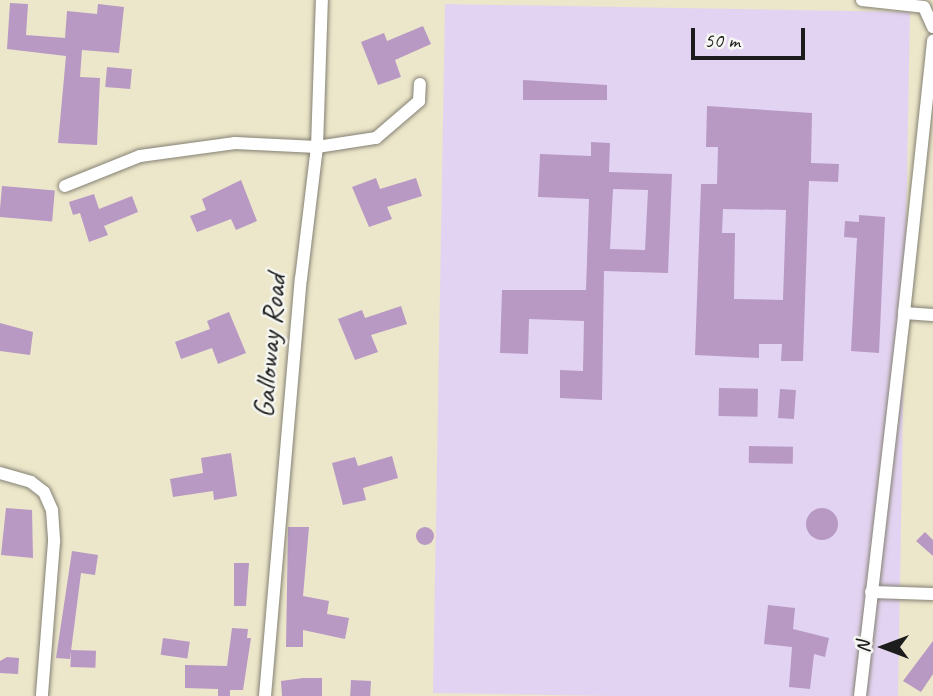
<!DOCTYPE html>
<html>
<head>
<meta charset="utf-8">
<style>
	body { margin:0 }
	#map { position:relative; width:933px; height:696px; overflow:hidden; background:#ece6ca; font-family:Caveat,sans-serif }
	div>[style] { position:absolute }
	.built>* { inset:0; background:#e3d3f2; transform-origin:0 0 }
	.building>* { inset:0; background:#b799c4; transform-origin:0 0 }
	.round { border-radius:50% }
	.roads { filter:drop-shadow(0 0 2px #848173) drop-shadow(0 0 2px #848173) }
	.minor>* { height:12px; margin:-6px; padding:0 6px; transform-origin:6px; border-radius:6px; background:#fff }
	span { translate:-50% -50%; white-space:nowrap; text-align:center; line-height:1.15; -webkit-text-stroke:5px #f6f6f2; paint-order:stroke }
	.street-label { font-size:30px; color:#1c1c1c }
	.north { position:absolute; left:849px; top:612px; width:70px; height:70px; -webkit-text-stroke:5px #f6f6f2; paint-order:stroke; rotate:270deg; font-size:19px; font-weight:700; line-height:28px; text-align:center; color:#1c1c1c }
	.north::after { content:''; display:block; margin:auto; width:24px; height:32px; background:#1c1c1c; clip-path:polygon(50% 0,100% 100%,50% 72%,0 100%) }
	.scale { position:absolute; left:691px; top:28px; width:114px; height:32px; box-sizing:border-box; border:4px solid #1c1c1c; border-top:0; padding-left:9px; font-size:21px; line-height:24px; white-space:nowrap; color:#1c1c1c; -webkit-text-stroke:5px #f6f6f2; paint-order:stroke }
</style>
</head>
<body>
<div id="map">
	<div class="built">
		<div style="left:445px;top:4px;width:465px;height:689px;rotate:1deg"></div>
	</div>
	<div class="building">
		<div style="clip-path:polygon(10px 3px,28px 4px,26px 35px,65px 38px,67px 11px,97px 14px,98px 4px,124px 7px,119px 53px,82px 50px,80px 77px,100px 78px,97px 145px,58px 143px,66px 56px,7px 49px)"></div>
		<div style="clip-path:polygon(423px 26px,431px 44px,395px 60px,401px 77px,378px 85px,361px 42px,384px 33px,387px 41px)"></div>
		<div style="left:107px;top:67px;width:25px;height:20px;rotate:5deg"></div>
		<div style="clip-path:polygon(523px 80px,607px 85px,607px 100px,523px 100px)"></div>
		<div style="clip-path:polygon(evenodd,707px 106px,812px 113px,811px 163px,839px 164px,838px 182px,809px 181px,803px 361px,781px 361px,782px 344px,759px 344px,759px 358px,695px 355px,701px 184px,717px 184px,718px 147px,706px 147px,707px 106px,723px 209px,786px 210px,783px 300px,734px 299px,735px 233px,722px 233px,723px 209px)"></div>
		<div style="clip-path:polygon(evenodd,591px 142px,610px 143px,609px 172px,672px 174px,668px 273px,604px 271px,602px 400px,560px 398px,560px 370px,583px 371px,584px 321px,529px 319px,528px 354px,500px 353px,502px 290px,586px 290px,589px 199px,538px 197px,540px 154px,591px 156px,591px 142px,613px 189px,648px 190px,645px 250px,610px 249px,613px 189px)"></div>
		<div style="clip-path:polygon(376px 178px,380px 189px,416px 178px,422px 196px,387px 207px,392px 219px,369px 227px,352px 187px)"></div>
		<div style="clip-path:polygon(241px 180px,257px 221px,236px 230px,231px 219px,197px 232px,190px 216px,206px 210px,202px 199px)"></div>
		<div style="left:2px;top:186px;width:53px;height:31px;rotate:5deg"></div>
		<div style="clip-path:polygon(94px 194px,99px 209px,132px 196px,138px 212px,104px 226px,108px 235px,89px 242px,80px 213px,73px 215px,69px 202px)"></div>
		<div style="clip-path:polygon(859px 215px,885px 217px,879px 353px,851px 351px,857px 238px,844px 237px,845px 221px,859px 222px)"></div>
		<div style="clip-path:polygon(401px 306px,407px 324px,371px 335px,378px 352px,355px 360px,338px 319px,362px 310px,365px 318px)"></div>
		<div style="clip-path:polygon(229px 312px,246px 353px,218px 364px,212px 348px,181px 359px,175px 342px,210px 329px,207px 321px)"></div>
		<div style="clip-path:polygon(0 323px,33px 332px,30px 355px,0 351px)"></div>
		<div style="left:719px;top:388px;width:39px;height:28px;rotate:1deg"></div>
		<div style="left:780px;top:389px;width:16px;height:29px;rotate:4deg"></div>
		<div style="left:749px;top:446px;width:44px;height:17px;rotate:1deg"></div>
		<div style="clip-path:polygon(231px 453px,237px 496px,214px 500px,213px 491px,173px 497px,170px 479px,203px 473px,201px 458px)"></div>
		<div style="clip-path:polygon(392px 456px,398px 478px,363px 488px,366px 500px,343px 505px,332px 463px,355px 457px,358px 466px)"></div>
		<div style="clip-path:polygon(6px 508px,32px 510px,33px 558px,1px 555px)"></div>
		<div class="round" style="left:806px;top:508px;width:32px;height:32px"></div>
		<div style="clip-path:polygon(288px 527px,309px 527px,303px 596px,329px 601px,327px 614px,349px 618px,345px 639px,303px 630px,303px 647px,286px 647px)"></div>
		<div class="round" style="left:416px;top:527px;width:18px;height:18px"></div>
		<div style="clip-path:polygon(925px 532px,933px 540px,933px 556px,916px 541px)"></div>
		<div style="clip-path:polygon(72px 551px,98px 555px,95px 575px,81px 573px,70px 659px,56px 658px)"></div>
		<div style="clip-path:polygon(234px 563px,249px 563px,246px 606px,234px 606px)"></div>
		<div style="clip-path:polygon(768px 605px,795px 608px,793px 629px,829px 638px,825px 657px,814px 654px,810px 689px,789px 687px,792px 647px,764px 644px)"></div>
		<div style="clip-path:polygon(232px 628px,248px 629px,247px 638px,251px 638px,243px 690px,230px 690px,230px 696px,218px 696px,218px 689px,185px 688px,185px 665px,227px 666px)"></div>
		<div style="left:163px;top:638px;width:27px;height:17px;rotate:8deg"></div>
		<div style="clip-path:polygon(933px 641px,933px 674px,921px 692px,903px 681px)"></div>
		<div style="left:71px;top:650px;width:25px;height:17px;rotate:2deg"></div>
		<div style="clip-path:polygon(7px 657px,19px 658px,18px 674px,0 673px,0 661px)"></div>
		<div style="clip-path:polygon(303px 678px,322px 678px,322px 696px,282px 696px,281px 681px)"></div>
		<div style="left:351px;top:680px;width:20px;height:16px;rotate:3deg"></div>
	</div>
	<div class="roads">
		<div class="minor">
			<div style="left:862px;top:0;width:62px;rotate:6.4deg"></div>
			<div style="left:924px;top:7px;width:22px;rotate:66deg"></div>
			<div style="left:65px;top:186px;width:81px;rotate:-21.8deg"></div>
			<div style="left:140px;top:156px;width:96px;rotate:-7.8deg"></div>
			<div style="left:235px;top:143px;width:82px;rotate:2.8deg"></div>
			<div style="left:317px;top:147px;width:60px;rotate:-8.7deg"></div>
			<div style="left:376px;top:138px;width:57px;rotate:-40.7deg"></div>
			<div style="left:419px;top:101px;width:17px;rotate:-87deg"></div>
			<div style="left:904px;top:313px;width:274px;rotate:-83.9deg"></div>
			<div style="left:0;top:473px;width:32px;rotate:16deg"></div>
			<div style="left:31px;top:482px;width:16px;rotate:38deg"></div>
			<div style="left:44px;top:492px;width:20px;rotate:66deg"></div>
			<div style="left:52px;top:510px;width:32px;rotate:86deg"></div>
			<div style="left:54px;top:542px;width:154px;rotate:94.5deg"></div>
			<div style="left:871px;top:592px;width:62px;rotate:1.8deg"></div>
			<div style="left:265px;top:696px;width:419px;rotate:-85.1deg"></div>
			<div style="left:301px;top:279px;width:133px;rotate:-83.1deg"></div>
			<div style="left:317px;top:147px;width:147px;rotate:-88.1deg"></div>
			<div style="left:860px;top:696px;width:386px;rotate:-83.4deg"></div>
			<div style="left:904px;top:313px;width:29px;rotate:4deg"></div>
		</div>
	</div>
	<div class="street-label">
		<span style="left:269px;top:346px;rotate:-85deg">Galloway Road</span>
	</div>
	<div class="north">N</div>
	<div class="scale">50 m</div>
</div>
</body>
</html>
